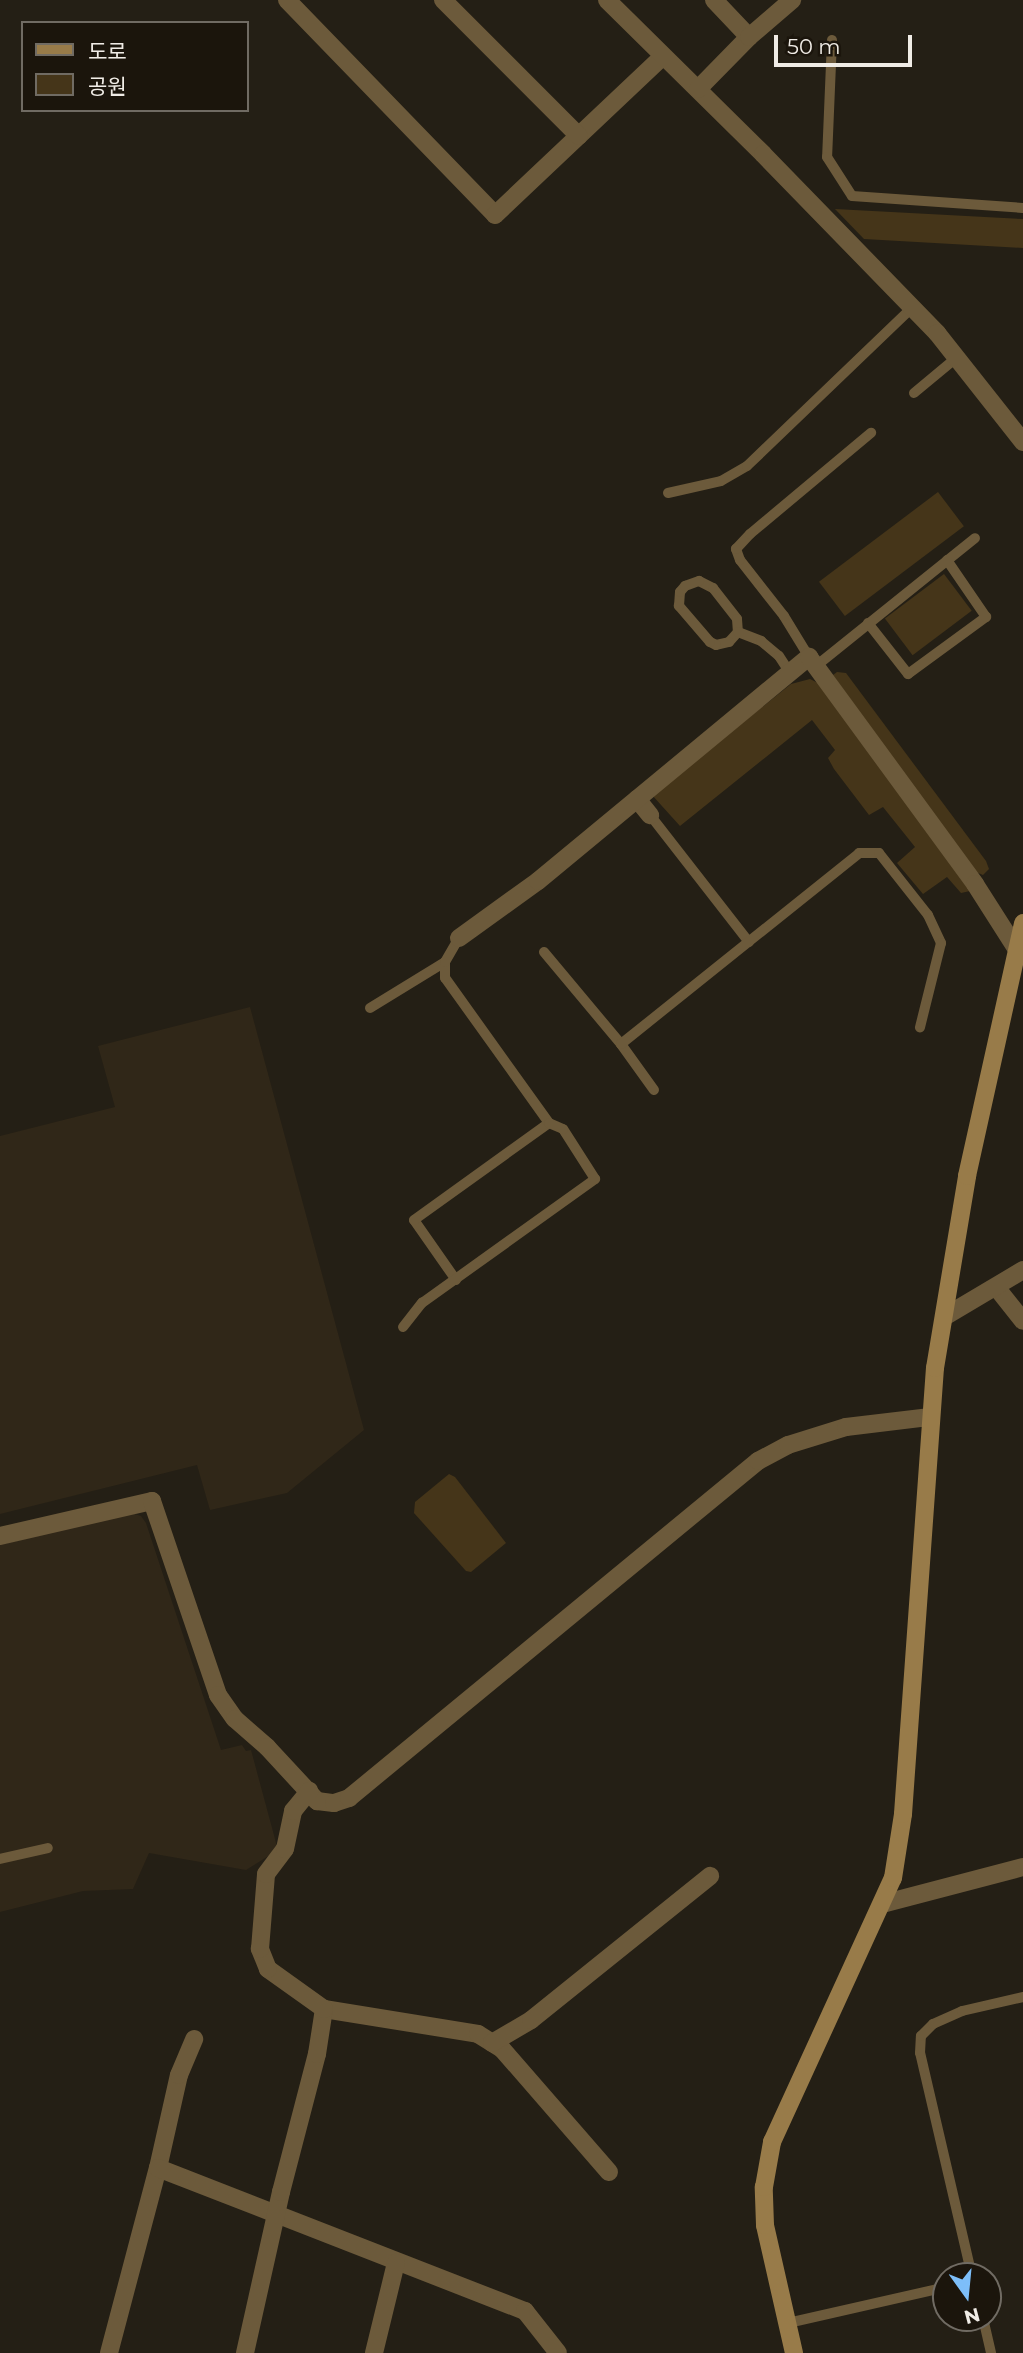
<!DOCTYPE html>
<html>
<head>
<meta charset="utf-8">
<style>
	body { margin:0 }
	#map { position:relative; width:1023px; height:2353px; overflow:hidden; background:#241f15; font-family:Montserrat,"Noto Sans KR",sans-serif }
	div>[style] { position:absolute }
	.built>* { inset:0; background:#302718 }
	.green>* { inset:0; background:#453519; transform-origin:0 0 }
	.lane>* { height:10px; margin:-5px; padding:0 5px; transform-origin:5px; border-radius:5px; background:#6c5a3b }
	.street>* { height:18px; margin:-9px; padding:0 9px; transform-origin:9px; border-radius:9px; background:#6c5a3b }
	.secondary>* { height:18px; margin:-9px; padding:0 9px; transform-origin:9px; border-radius:9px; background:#987b49 }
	span { translate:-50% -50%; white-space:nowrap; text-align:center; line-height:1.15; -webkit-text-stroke:5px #1b150c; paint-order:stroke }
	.legend { position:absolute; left:21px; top:21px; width:228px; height:91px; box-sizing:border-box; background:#1b150c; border:2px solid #706b63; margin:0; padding:9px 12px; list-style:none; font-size:21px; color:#f0ece6 }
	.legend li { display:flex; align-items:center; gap:14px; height:35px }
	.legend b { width:35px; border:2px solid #706b63 }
	.north { position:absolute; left:932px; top:2262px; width:70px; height:70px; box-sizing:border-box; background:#1b150c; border:2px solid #706b63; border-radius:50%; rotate:165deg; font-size:19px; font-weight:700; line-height:28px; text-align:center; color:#f0ece6 }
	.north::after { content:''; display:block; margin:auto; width:24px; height:32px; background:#7dbef9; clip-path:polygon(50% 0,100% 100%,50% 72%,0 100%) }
	.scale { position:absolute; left:774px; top:35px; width:138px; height:32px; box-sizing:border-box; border:4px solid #f0ece6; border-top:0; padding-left:9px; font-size:21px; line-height:24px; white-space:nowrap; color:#f0ece6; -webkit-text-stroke:5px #1b150c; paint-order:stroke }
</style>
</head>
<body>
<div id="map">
	<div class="built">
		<div style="clip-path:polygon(250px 1007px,364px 1430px,287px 1493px,210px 1510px,197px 1465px,0 1514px,0 1136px,115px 1107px,98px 1046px)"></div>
		<div style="clip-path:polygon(131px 1513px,141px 1516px,146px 1523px,221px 1750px,242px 1745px,246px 1751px,251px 1750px,278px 1850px,246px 1870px,149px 1853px,133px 1889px,83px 1891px,0 1912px,0 1545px)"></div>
	</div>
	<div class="green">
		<div style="clip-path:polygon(835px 209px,1023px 219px,1023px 248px,864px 239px)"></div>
		<div style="left:938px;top:492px;width:43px;height:149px;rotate:53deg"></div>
		<div style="left:944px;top:574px;width:46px;height:74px;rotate:53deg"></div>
		<div style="clip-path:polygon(837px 672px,846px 673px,986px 861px,989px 869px,983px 875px,973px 871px,833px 675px)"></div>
		<div style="clip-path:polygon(810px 679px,820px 684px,970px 891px,961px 893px,947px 877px,923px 894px,897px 863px,915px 847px,883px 807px,869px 815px,834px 769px,828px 758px,835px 750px,812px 720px,680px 826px,652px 795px,791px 684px)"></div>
		<div style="clip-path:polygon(449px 1474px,455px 1477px,506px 1543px,471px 1572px,466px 1571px,414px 1513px,415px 1502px)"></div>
	</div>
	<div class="lane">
		<div style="left:832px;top:40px;width:117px;rotate:92.4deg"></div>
		<div style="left:827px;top:157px;width:46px;rotate:57.3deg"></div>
		<div style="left:852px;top:196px;width:171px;rotate:4deg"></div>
		<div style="left:914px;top:393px;width:55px;rotate:-39.8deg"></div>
		<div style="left:668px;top:493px;width:54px;rotate:-12.8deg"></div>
		<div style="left:721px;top:481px;width:30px;rotate:-30deg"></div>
		<div style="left:747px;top:466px;width:228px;rotate:-43.8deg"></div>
		<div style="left:699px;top:581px;width:16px;rotate:27deg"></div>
		<div style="left:713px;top:588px;width:39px;rotate:52deg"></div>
		<div style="left:737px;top:619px;width:13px;rotate:86deg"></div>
		<div style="left:738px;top:632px;width:13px;rotate:132deg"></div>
		<div style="left:729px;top:642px;width:13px;rotate:167deg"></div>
		<div style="left:716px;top:645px;width:7px;rotate:-153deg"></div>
		<div style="left:710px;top:642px;width:48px;rotate:-130.7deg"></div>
		<div style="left:679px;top:606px;width:14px;rotate:-86deg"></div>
		<div style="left:680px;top:592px;width:8px;rotate:-50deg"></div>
		<div style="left:685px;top:586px;width:15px;rotate:-20deg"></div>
		<div style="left:868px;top:623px;width:65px;rotate:51.9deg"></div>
		<div style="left:908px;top:674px;width:97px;rotate:-36.2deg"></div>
		<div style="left:986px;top:617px;width:69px;rotate:-124.4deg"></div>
		<div style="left:738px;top:632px;width:25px;rotate:21deg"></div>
		<div style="left:761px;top:641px;width:23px;rotate:40deg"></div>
		<div style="left:779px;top:656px;width:20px;rotate:57deg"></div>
		<div style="left:809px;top:657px;width:48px;rotate:-121.4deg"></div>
		<div style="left:784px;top:616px;width:71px;rotate:-128.2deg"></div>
		<div style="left:740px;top:560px;width:12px;rotate:-110deg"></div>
		<div style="left:736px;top:549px;width:21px;rotate:-47deg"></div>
		<div style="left:750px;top:534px;width:158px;rotate:-39.9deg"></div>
		<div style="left:816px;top:666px;width:204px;rotate:-38.8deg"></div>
		<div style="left:650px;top:815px;width:161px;rotate:52.1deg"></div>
		<div style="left:544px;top:952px;width:120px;rotate:50.1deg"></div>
		<div style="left:370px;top:1008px;width:88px;rotate:-31.5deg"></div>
		<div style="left:654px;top:1090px;width:57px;rotate:-125.7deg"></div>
		<div style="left:621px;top:1044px;width:305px;rotate:-38.7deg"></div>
		<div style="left:859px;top:853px;width:20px"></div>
		<div style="left:879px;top:853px;width:79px;rotate:51.7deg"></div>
		<div style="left:928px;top:915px;width:31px;rotate:65deg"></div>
		<div style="left:941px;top:943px;width:87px;rotate:104deg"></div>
		<div style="left:456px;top:1280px;width:73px;rotate:-125deg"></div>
		<div style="left:414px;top:1220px;width:166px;rotate:-35.7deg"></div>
		<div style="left:549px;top:1123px;width:178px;rotate:-125.6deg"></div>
		<div style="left:445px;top:978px;width:16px;rotate:-90deg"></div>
		<div style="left:445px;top:962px;width:28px;rotate:-60deg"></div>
		<div style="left:403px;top:1327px;width:31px;rotate:-52deg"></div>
		<div style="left:422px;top:1303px;width:213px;rotate:-35.6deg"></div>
		<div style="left:595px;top:1179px;width:59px;rotate:-122.6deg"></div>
		<div style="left:563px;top:1129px;width:15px;rotate:-157deg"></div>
		<div style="left:0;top:1859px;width:49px;rotate:-12.9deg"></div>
		<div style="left:972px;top:2276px;width:229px;rotate:-103.1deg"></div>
		<div style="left:920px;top:2053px;width:17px;rotate:-87deg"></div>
		<div style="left:921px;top:2036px;width:17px;rotate:-45deg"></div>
		<div style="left:933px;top:2024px;width:32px;rotate:-24deg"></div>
		<div style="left:962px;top:2011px;width:63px;rotate:-12.9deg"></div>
		<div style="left:983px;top:2318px;width:36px;rotate:77deg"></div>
		<div style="left:788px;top:2323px;width:162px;rotate:-12.8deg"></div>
	</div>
	<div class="street">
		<div style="left:287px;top:0;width:299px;rotate:45.9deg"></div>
		<div style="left:495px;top:215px;width:230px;rotate:-43.4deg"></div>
		<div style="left:443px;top:0;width:192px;rotate:45deg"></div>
		<div style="left:607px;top:0;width:219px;rotate:44.6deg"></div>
		<div style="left:763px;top:154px;width:250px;rotate:45.8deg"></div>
		<div style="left:937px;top:333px;width:139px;rotate:51.7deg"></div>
		<div style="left:714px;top:0;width:51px;rotate:46.6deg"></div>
		<div style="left:698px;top:89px;width:73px;rotate:-45.6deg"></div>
		<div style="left:749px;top:37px;width:57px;rotate:-40.7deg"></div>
		<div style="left:637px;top:799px;width:21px;rotate:51deg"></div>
		<div style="left:459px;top:938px;width:97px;rotate:-35.8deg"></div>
		<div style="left:538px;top:881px;width:352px;rotate:-39.6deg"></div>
		<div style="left:809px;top:657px;width:281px;rotate:53.8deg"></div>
		<div style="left:975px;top:884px;width:78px;rotate:57.5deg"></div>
		<div style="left:996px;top:1287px;width:43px;rotate:51.5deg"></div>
		<div style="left:944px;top:1317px;width:92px;rotate:-30.7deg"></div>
		<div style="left:0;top:1536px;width:156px;rotate:-13deg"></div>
		<div style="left:152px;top:1501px;width:205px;rotate:71.2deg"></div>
		<div style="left:218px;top:1695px;width:29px;rotate:55deg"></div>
		<div style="left:235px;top:1719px;width:43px;rotate:41.2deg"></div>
		<div style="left:267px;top:1747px;width:74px;rotate:47.2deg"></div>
		<div style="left:317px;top:1801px;width:17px;rotate:7deg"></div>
		<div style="left:334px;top:1803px;width:16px;rotate:-18deg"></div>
		<div style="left:349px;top:1798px;width:530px;rotate:-39.49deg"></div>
		<div style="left:758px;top:1461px;width:34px;rotate:-28deg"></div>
		<div style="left:788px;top:1445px;width:61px;rotate:-17.2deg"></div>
		<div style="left:846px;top:1427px;width:85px;rotate:-6.8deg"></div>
		<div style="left:882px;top:1904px;width:146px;rotate:-14.7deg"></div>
		<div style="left:324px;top:2009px;width:156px;rotate:9.2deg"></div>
		<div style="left:478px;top:2034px;width:28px;rotate:32deg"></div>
		<div style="left:502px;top:2049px;width:163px;rotate:49deg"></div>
		<div style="left:492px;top:2043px;width:45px;rotate:-30.5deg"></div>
		<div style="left:531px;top:2020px;width:230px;rotate:-38.8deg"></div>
		<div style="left:158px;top:2168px;width:95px;rotate:-77.3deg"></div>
		<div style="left:179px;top:2075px;width:39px;rotate:-67deg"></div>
		<div style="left:109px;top:2353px;width:191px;rotate:-75.2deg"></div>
		<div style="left:158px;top:2168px;width:394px;rotate:21.3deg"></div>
		<div style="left:525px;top:2311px;width:53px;rotate:51.8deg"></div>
		<div style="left:245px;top:2353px;width:165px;rotate:-77.4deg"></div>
		<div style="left:281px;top:2192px;width:143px;rotate:-75.4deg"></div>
		<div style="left:317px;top:2054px;width:46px;rotate:-81.2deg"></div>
		<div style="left:324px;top:2009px;width:69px;rotate:-144.5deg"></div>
		<div style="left:268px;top:1969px;width:22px;rotate:-112deg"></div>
		<div style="left:260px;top:1949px;width:75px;rotate:-85.4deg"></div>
		<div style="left:266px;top:1874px;width:31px;rotate:-53deg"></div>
		<div style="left:285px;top:1849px;width:39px;rotate:-78deg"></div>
		<div style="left:293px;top:1811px;width:26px;rotate:-51deg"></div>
		<div style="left:374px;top:2353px;width:93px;rotate:-76.3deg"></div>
	</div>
	<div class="secondary">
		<div style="left:794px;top:2353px;width:131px;rotate:-102.8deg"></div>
		<div style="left:765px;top:2225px;width:38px;rotate:-92deg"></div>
		<div style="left:764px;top:2187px;width:46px;rotate:-79.9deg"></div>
		<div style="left:772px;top:2142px;width:290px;rotate:-65.4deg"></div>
		<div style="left:893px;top:1878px;width:65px;rotate:-81.1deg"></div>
		<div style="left:903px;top:1814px;width:447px;rotate:-85.9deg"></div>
		<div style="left:935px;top:1368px;width:195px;rotate:-80.5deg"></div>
		<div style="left:967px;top:1176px;width:259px;rotate:-77.5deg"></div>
	</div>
	<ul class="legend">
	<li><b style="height:9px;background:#987b49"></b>도로</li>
	<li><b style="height:19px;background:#453519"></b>공원</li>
	</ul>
	<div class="north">N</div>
	<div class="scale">50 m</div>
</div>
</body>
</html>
